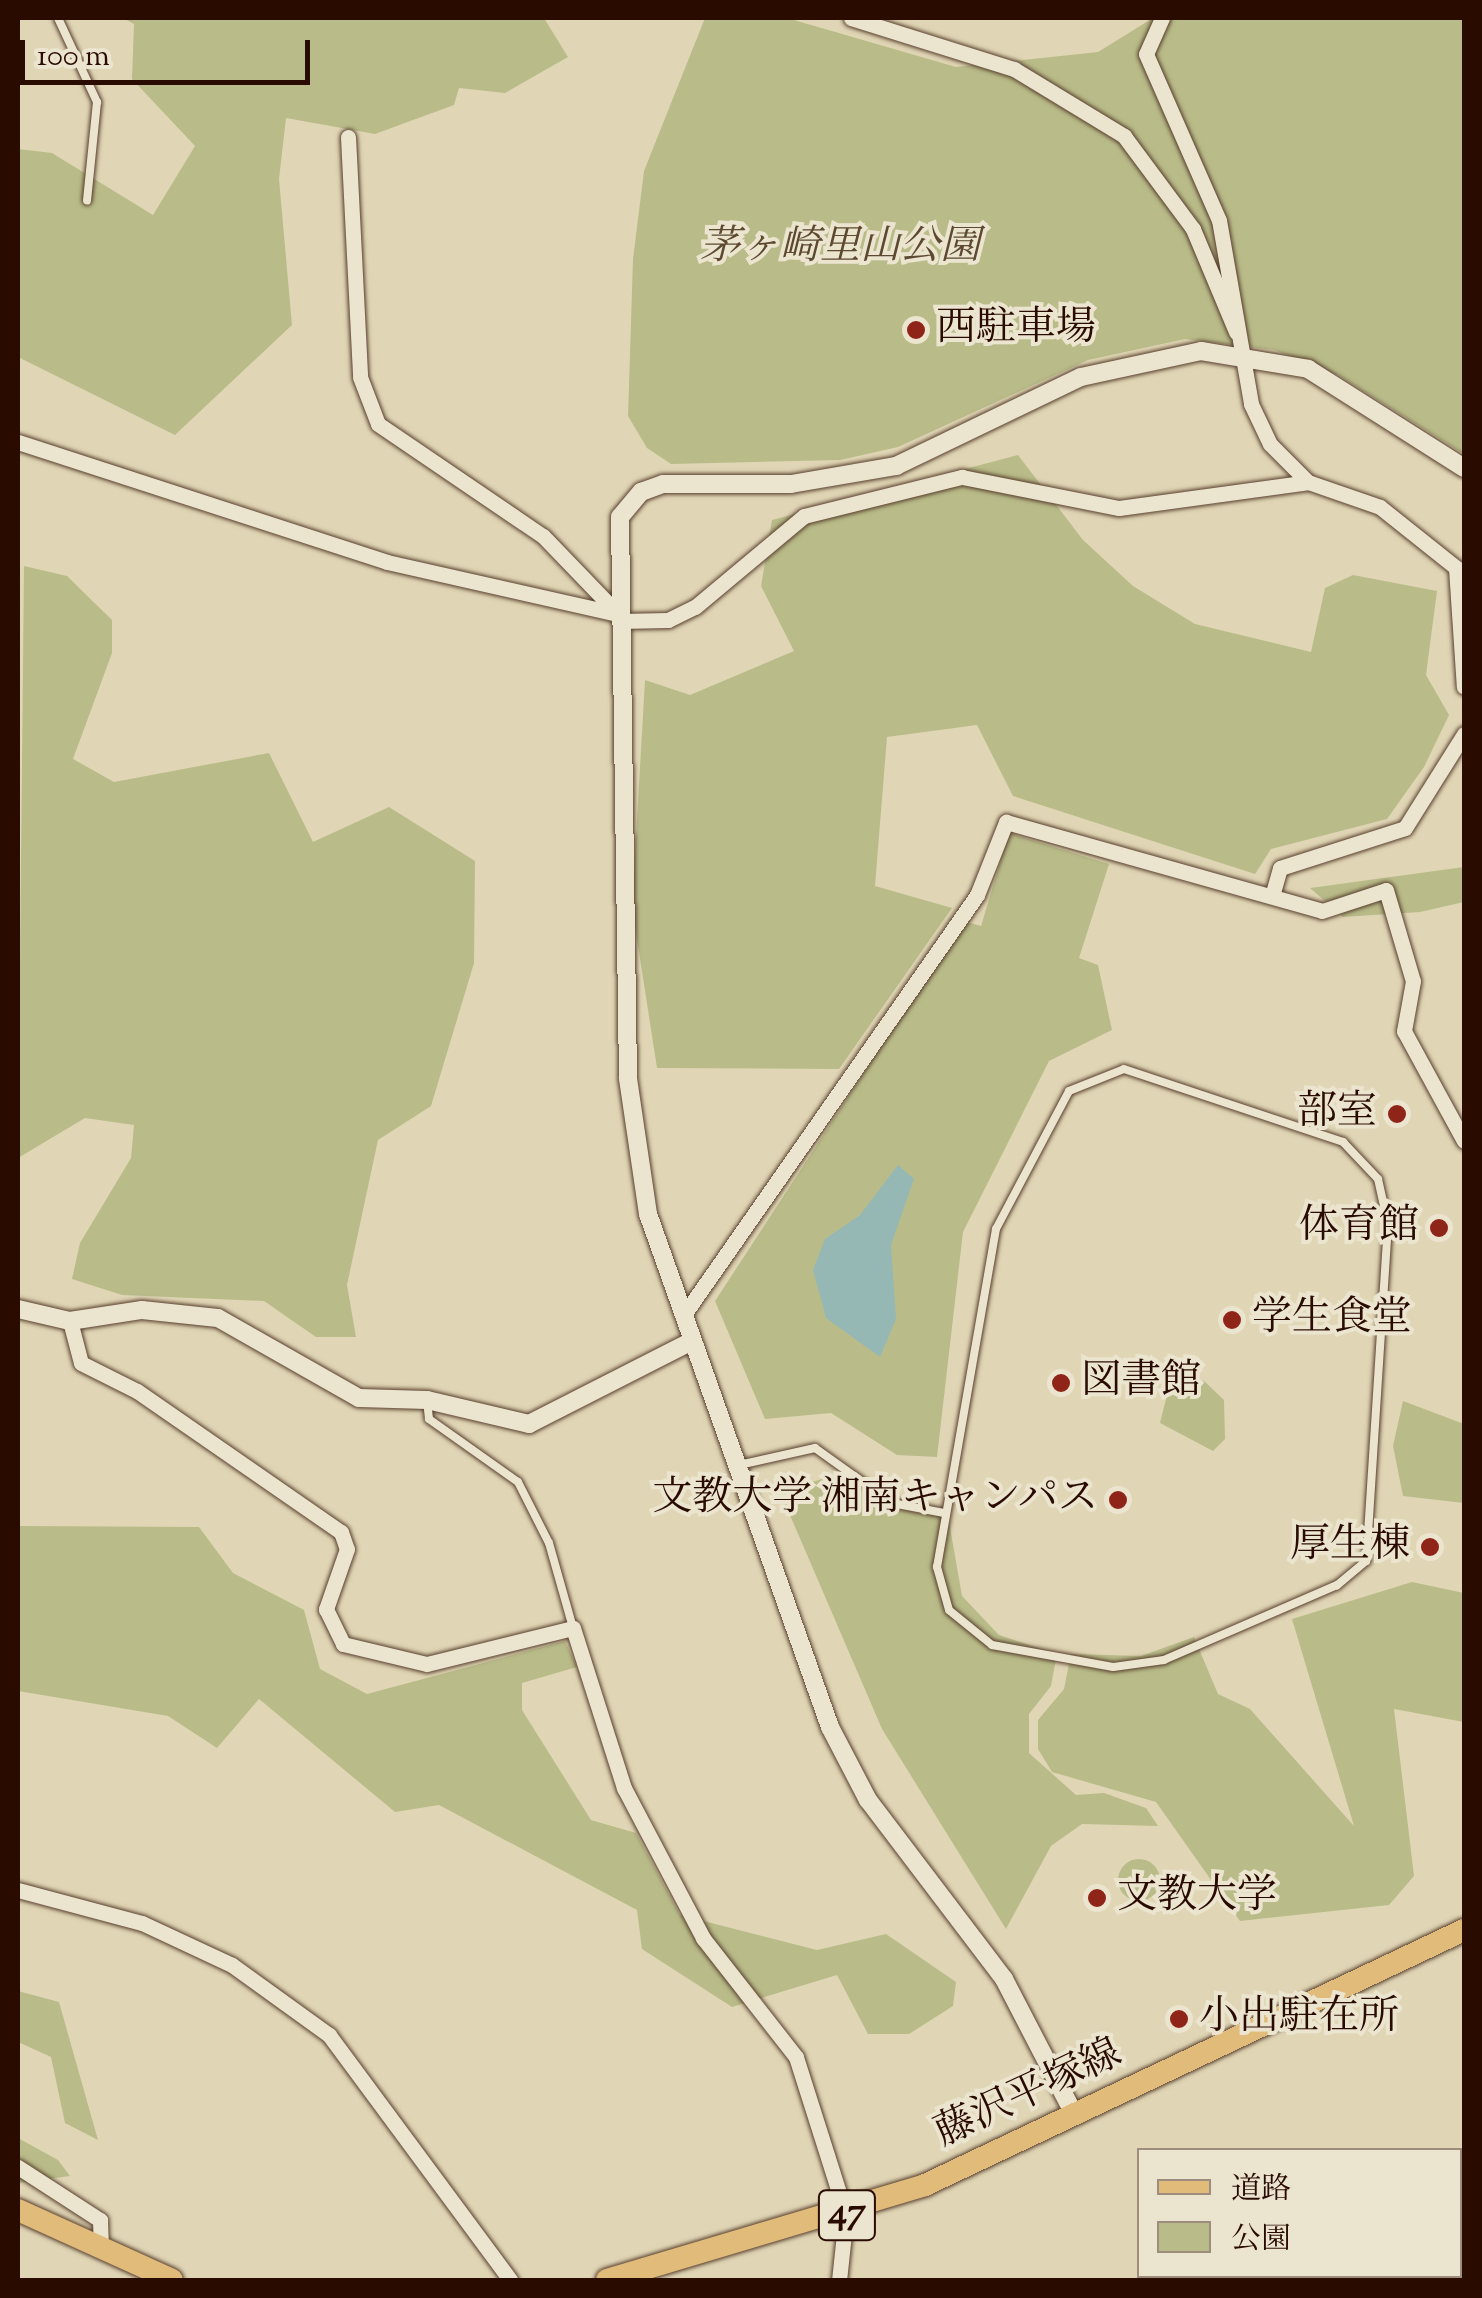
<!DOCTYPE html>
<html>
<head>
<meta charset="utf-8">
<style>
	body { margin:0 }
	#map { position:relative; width:1482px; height:2298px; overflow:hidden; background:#e0d6b5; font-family:"Sorts Mill Goudy","Noto Serif JP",serif }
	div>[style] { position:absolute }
	.green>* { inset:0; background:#b9bc89 }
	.round { border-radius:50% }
	.water>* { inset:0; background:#95b8b4 }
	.roads { filter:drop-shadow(0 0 2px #583e2d) drop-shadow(0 0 2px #583e2d) }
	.service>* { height:8px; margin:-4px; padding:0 4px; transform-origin:4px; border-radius:4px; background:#ebe4cf }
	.minor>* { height:15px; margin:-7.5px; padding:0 7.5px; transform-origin:7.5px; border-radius:7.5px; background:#ebe4cf }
	.tertiary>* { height:18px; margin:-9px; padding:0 9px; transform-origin:9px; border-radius:9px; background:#ebe4cf }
	.primary>* { height:22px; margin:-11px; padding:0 11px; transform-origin:11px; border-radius:11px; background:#e0bb7a }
	.dots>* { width:28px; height:28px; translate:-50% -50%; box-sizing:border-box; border:5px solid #ebe4cf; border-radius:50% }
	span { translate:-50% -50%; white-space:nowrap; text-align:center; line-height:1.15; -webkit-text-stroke:8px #ebe4cf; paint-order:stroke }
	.shield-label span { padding:2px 8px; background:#ebe4cf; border:2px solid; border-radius:8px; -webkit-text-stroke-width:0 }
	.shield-label { font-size:38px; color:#2a0b00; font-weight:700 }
	.park-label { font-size:40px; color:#5c4930; font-style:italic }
	.poi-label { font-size:40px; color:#2a0b00 }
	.left { translate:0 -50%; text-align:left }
	.right { translate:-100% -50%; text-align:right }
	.street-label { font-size:40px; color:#2a0b00 }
	.frame { position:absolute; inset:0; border:20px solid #2a0b00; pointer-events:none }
	.legend { position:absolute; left:1137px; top:2148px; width:325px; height:130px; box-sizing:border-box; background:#ebe4cf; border:2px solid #9e8d7c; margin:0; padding:12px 18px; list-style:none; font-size:30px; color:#2a0b00 }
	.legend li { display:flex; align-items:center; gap:20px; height:50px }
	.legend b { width:50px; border:2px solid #9e8d7c }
	.scale { position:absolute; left:20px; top:40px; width:290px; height:45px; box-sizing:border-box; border:5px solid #2a0b00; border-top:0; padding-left:12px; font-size:30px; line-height:35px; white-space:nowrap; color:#2a0b00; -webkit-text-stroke:8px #ebe4cf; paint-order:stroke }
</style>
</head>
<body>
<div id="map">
	<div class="green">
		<div style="clip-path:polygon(123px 18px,544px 18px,568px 57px,505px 93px,459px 88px,454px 105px,375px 134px,286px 118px,279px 179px,292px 325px,175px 435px,18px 357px,18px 149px,52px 153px,153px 215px,195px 146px,132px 79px,134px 24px)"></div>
		<div style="clip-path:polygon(705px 18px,787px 18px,956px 67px,1098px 52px,1153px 18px,1464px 18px,1464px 454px,1338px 375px,1274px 350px,1185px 339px,1088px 360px,898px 447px,840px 460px,671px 464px,647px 448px,628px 416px,633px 259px,644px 171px)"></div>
		<div style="clip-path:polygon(1018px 455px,1083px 540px,1133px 586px,1195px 624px,1311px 652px,1325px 588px,1353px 575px,1437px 591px,1426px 675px,1449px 715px,1424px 767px,1387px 819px,1271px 849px,1255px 874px,1013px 796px,977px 725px,887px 737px,875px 886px,952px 908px,839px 1069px,657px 1068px,632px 907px,645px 680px,690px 695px,794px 651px,761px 586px,772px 520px)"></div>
		<div style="clip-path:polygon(24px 566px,67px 576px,112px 620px,112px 653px,73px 759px,114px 782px,269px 753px,313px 842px,389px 807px,475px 861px,474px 963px,431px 1106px,378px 1140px,347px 1285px,356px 1337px,316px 1337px,264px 1301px,122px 1295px,72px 1279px,80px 1243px,131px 1158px,134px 1125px,85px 1118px,18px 1158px)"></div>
		<div style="clip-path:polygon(1009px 833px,1109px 864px,1079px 958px,1098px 965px,1112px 1030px,1049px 1061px,963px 1232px,937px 1457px,897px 1455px,831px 1413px,765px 1419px,715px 1301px,963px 921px,981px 926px)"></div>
		<div style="clip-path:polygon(1464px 867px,1464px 902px,1420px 912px,1343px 917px,1310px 888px)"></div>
		<div style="clip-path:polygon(1172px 1375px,1204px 1381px,1224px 1400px,1225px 1439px,1213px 1451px,1160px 1423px)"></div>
		<div style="clip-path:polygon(1403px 1401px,1464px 1424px,1464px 1503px,1403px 1496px,1393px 1446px)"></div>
		<div style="clip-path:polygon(822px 1479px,947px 1510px,962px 1596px,999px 1635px,1057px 1654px,1051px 1686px,1029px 1714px,1029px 1753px,1076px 1795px,1104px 1793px,1146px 1808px,1158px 1826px,1082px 1824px,1051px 1846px,1006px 1929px,882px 1729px,780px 1492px)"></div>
		<div style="clip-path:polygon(18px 1526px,199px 1527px,233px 1573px,304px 1610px,320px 1669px,367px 1694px,565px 1641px,577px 1667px,522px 1683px,522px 1710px,591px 1820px,636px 1833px,680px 1915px,817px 1950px,886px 1934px,956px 1982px,953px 2006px,909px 2034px,868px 2034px,837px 1975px,732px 2007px,642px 1949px,637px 1910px,439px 1805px,395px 1812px,259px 1699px,217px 1748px,168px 1716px,18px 1691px)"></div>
		<div style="clip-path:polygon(1412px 1582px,1464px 1593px,1464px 1722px,1394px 1709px,1414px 1876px,1389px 1905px,1240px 1921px,1156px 1802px,1052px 1772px,1038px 1749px,1038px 1720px,1064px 1689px,1071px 1654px,1141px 1656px,1194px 1637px,1218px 1694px,1250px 1709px,1354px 1826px,1292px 1619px)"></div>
		<div class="round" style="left:1118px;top:1859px;width:42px;height:42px"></div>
		<div style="clip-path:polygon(18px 1991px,59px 2002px,98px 2140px,65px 2123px,51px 2057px,18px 2042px)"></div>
		<div style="clip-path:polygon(18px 2138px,58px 2160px,70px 2176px,18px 2183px)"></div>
	</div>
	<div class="water">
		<div style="clip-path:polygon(898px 1165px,914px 1179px,891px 1245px,896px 1319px,880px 1357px,826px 1318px,813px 1270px,825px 1239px,860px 1215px)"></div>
	</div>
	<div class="roads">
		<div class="service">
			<div style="left:58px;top:18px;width:93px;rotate:65.1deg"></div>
			<div style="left:97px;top:102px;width:99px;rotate:95.8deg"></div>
			<div style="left:1124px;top:1069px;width:231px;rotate:18.4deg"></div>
			<div style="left:1343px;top:1142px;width:51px;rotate:46.6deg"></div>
			<div style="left:1378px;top:1179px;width:46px;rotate:77.5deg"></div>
			<div style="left:1388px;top:1224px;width:338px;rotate:93.7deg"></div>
			<div style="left:1366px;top:1561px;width:38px;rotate:140deg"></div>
			<div style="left:1337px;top:1585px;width:189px;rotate:156.6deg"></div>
			<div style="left:1164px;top:1660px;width:51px;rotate:172.2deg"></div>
			<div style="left:1113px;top:1667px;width:123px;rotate:-169.7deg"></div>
			<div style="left:992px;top:1645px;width:55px;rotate:-140.9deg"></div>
			<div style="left:949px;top:1610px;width:45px;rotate:-105.6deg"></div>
			<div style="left:937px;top:1567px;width:343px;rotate:-80.1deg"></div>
			<div style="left:996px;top:1229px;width:156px;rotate:-62.1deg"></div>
			<div style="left:1069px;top:1091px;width:59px;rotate:-21.8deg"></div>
			<div style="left:427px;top:1400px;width:19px;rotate:84deg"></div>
			<div style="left:429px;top:1419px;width:109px;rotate:35.3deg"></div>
			<div style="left:518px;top:1482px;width:68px;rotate:63.1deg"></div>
			<div style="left:549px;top:1543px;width:88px;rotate:74.2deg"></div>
			<div style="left:739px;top:1465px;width:78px;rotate:-12.6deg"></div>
			<div style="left:815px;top:1448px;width:95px;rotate:35.5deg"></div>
			<div style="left:892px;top:1503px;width:53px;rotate:10.9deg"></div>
		</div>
		<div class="minor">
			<div style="left:851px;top:18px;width:171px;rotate:17.4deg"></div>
			<div style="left:1014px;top:69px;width:129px;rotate:31.3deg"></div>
			<div style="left:1124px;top:136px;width:116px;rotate:53.4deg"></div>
			<div style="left:1193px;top:229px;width:112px;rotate:67.3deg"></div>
			<div style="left:1162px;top:18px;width:39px;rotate:114deg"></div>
			<div style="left:1146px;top:54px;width:181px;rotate:66.3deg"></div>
			<div style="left:1219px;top:220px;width:187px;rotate:80.1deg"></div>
			<div style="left:1251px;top:404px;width:44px;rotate:64.6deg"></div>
			<div style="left:1270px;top:444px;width:54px;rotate:45deg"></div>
			<div style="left:348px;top:137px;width:240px;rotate:87.1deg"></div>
			<div style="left:360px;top:377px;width:50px;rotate:69deg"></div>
			<div style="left:378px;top:424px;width:199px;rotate:34.2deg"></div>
			<div style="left:543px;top:536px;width:108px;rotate:46.1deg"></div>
			<div style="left:18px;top:442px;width:388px;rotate:18deg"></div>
			<div style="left:387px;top:562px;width:237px;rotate:12.7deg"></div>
			<div style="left:1456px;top:568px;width:119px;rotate:86.2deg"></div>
			<div style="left:619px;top:621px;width:49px;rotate:-1.2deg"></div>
			<div style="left:668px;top:620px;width:30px;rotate:-26deg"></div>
			<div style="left:695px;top:607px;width:142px;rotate:-39.9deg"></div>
			<div style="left:804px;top:516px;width:163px;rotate:-13.9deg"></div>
			<div style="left:962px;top:477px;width:160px;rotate:11.2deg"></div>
			<div style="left:1119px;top:508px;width:191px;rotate:-7.8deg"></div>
			<div style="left:1308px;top:482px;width:76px;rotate:19.1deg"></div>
			<div style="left:1380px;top:507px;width:107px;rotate:38.6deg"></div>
			<div style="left:1272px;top:896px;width:29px;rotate:-74deg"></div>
			<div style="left:1280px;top:868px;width:131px;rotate:-17.7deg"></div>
			<div style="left:1405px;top:828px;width:111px;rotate:-57.9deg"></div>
			<div style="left:683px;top:1316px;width:513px;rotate:-55.07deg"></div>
			<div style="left:977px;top:895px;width:79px;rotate:-68.3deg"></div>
			<div style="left:1006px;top:822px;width:328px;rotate:15.7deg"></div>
			<div style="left:1322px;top:911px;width:67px;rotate:-18.2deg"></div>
			<div style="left:1386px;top:890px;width:95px;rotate:73.5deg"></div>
			<div style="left:1413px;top:981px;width:51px;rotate:100.2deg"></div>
			<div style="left:1404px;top:1031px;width:125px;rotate:61.4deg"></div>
			<div style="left:70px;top:1321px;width:43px;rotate:75.3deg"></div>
			<div style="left:81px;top:1363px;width:63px;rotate:26.6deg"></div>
			<div style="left:137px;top:1391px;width:248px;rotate:34.7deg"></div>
			<div style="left:341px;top:1532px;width:18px;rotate:71deg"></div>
			<div style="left:347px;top:1549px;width:64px;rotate:109.3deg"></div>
			<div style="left:326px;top:1609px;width:39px;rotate:64deg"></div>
			<div style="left:343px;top:1644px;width:86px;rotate:13.4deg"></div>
			<div style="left:427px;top:1664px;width:150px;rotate:-13.9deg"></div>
			<div style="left:573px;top:1628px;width:168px;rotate:72.3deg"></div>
			<div style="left:624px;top:1788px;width:170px;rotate:62.2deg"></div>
			<div style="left:703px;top:1938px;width:151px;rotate:52deg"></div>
			<div style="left:796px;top:2057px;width:166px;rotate:72.4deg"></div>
			<div style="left:846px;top:2215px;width:65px;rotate:96.1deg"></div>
			<div style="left:18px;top:1890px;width:128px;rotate:14.9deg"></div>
			<div style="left:142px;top:1923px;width:99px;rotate:25deg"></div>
			<div style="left:232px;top:1965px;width:120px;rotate:35.8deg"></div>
			<div style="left:329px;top:2035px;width:305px;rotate:53.5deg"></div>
			<div style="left:18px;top:2167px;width:98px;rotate:32.9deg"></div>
			<div style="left:100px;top:2220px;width:25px;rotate:88deg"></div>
		</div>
		<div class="tertiary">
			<div style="left:18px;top:1309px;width:53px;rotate:13deg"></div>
			<div style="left:70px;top:1321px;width:73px;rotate:-8.7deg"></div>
			<div style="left:142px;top:1310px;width:76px;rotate:6deg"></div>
			<div style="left:218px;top:1318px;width:162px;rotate:29.6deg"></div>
			<div style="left:359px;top:1398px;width:68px;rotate:1.7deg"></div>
			<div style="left:427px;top:1400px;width:105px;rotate:13.2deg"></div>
			<div style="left:529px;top:1424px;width:183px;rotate:-27deg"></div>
			<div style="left:1074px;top:2114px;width:152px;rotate:-117.4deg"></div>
			<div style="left:1004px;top:1979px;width:225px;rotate:-127.2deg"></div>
			<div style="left:868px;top:1800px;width:82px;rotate:-117.5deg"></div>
			<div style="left:830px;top:1727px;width:544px;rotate:-109.53deg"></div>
			<div style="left:648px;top:1214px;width:137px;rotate:-98.4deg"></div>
			<div style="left:628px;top:1078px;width:561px;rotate:-90.82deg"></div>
			<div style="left:620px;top:517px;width:33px;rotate:-50deg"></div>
			<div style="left:641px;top:492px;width:23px;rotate:-20deg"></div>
			<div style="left:663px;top:484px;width:128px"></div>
			<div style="left:791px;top:484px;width:107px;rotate:-9.7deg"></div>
			<div style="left:896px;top:466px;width:205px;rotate:-25.7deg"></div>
			<div style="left:1081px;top:377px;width:123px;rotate:-12.2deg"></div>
			<div style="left:1201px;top:351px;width:109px;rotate:9.5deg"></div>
			<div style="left:1308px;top:369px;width:185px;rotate:32.4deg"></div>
		</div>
		<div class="primary">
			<div style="left:18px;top:2210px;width:169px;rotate:24.4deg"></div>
			<div style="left:607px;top:2280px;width:332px;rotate:-16.6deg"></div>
			<div style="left:925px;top:2185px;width:596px;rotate:-25.32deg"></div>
		</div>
	</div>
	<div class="dots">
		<div style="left:916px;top:330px;background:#8f2418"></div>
		<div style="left:1397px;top:1114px;background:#8f2418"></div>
		<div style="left:1439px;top:1228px;background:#8f2418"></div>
		<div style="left:1232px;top:1320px;background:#8f2418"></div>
		<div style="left:1061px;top:1383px;background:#8f2418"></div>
		<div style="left:1118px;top:1500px;background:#8f2418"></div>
		<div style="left:1430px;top:1547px;background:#8f2418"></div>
		<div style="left:1097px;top:1898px;background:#8f2418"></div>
		<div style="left:1179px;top:2019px;background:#8f2418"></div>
	</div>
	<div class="shield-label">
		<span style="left:847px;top:2215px">47</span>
	</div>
	<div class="park-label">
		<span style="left:840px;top:249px">茅ヶ崎里山公園</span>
	</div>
	<div class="poi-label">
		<span class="left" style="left:936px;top:330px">西駐車場</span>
		<span class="right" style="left:1377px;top:1114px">部室</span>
		<span class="right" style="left:1419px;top:1228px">体育館</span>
		<span class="left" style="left:1252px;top:1320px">学生食堂</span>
		<span class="left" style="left:1081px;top:1383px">図書館</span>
		<span class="right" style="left:1098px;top:1500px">文教大学 湘南キャンパス</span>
		<span class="right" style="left:1410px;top:1547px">厚生棟</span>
		<span class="left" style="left:1117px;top:1898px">文教大学</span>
		<span class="left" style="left:1199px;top:2019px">小出駐在所</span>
	</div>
	<div class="street-label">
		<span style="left:1029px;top:2095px;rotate:-25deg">藤沢平塚線</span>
	</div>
	<div class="frame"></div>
	<ul class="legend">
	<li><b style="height:12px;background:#e0bb7a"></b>道路</li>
	<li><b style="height:28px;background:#b9bc89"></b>公園</li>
	</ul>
	<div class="scale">100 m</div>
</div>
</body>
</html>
